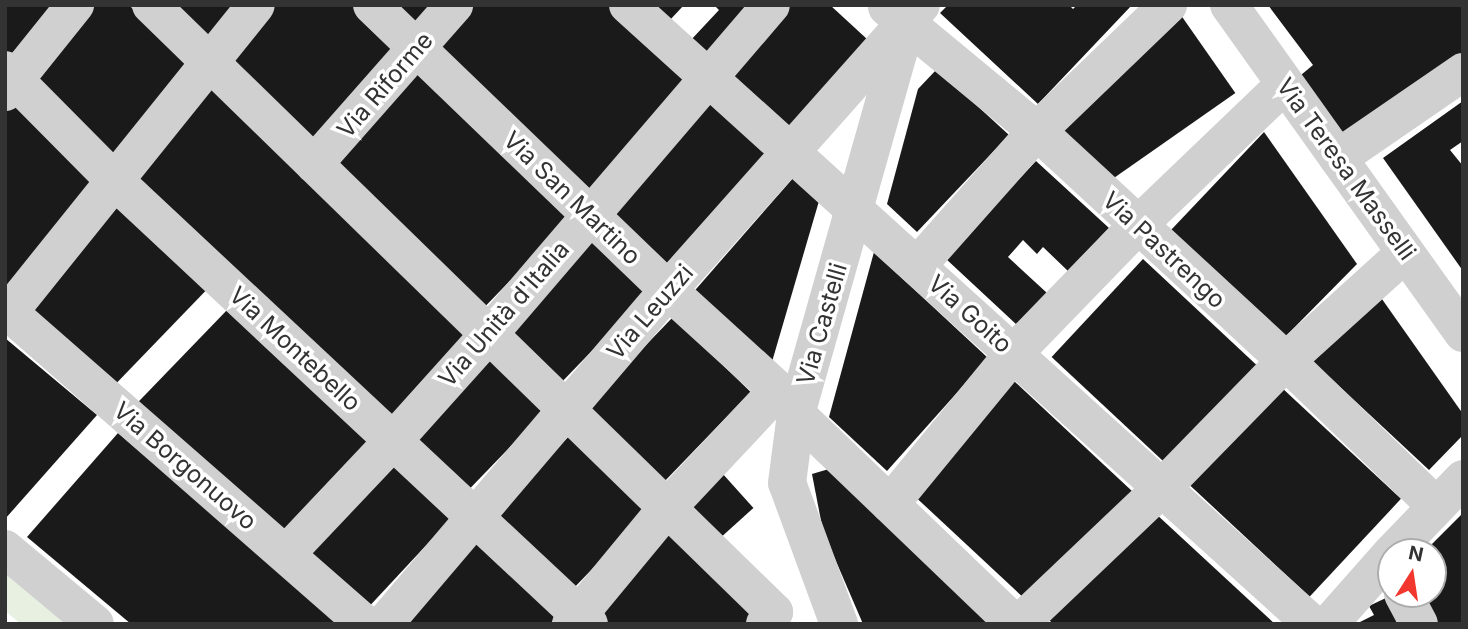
<!DOCTYPE html>
<html>
<head>
<meta charset="utf-8">
<style>
	body { margin:0 }
	#map { position:relative; width:1468px; height:629px; overflow:hidden; background:#fff; font-family:Inter,sans-serif }
	div>[style] { position:absolute }
	.green>* { inset:0; background:#e7f0e1 }
	.building>* { inset:0; background:#1a1a1a; transform-origin:0 0 }
	.minor>* { height:38px; margin:-19px; padding:0 19px; transform-origin:19px; border-radius:19px; background:#d0d0d0 }
	.tertiary>* { height:38px; margin:-19px; padding:0 19px; transform-origin:19px; border-radius:19px; background:#d0d0d0 }
	span { translate:-50% -50%; white-space:nowrap; text-align:center; line-height:1.15; -webkit-text-stroke:7px #fff; paint-order:stroke }
	.street-label { font-size:24px; color:#333 }
	.frame { position:absolute; inset:0; border:7px solid #333; pointer-events:none }
	.north { position:absolute; left:1377px; top:538px; width:70px; height:70px; box-sizing:border-box; background:#fff; border:2px solid #adadad; border-radius:50%; rotate:12deg; font-size:19px; font-weight:700; line-height:28px; text-align:center; color:#333 }
	.north::after { content:''; display:block; margin:auto; width:24px; height:32px; background:#f1372e; clip-path:polygon(50% 0,100% 100%,50% 72%,0 100%) }
</style>
</head>
<body>
<div id="map">
	<div class="green">
		<div style="clip-path:polygon(5px 563px,79px 624px,21px 624px,5px 611px)"></div>
	</div>
	<div class="building">
		<div style="clip-path:polygon(5px 5px,54px 5px,12px 58px,5px 52px)"></div>
		<div style="clip-path:polygon(87px 5px,129px 5px,189px 64px,114px 158px,30px 77px)"></div>
		<div style="clip-path:polygon(172px 5px,236px 5px,208px 40px)"></div>
		<div style="clip-path:polygon(270px 5px,352px 5px,397px 50px,315px 146px,227px 59px)"></div>
		<div style="clip-path:polygon(392px 5px,436px 5px,416px 29px)"></div>
		<div style="clip-path:polygon(472px 5px,609px 5px,689px 80px,588px 198px,436px 48px)"></div>
		<div style="clip-path:polygon(653px 5px,684px 5px,669px 21px)"></div>
		<div style="clip-path:polygon(714px 5px,754px 5px,709px 58px,690px 41px,719px 10px)"></div>
		<div style="clip-path:polygon(787px 5px,830px 5px,868px 40px,788px 131px,727px 74px)"></div>
		<div style="clip-path:polygon(948px 5px,1069px 5px,1073px 9px,1077px 5px,1132px 5px,1038px 104px,940px 13px)"></div>
		<div style="clip-path:polygon(1268px 5px,1463px 5px,1463px 68px,1349px 145px,1301px 75px,1313px 65px)"></div>
		<div style="left:1178px;top:11px;width:100px;height:164px;rotate:55deg"></div>
		<div style="left:417px;top:69px;width:214px;height:126px;rotate:44deg"></div>
		<div style="clip-path:polygon(937px 69px,1009px 135px,917px 232px,887px 204px,918px 89px)"></div>
		<div style="left:208px;top:83px;width:365px;height:120px;rotate:44deg"></div>
		<div style="left:707px;top:97px;width:84px;height:155px;rotate:43deg"></div>
		<div style="clip-path:polygon(13px 98px,97px 179px,5px 294px,5px 108px)"></div>
		<div style="clip-path:polygon(1463px 101px,1463px 141px,1450px 150px,1463px 166px,1463px 271px,1383px 158px)"></div>
		<div style="clip-path:polygon(1264px 132px,1357px 264px,1286px 336px,1171px 230px)"></div>
		<div style="clip-path:polygon(1036px 161px,1109px 228px,1068px 271px,1043px 247px,1037px 254px,1023px 240px,1008px 257px,1047px 293px,1017px 325px,945px 258px)"></div>
		<div style="clip-path:polygon(794px 177px,819px 201px,769px 372px,690px 296px)"></div>
		<div style="left:116px;top:198px;width:129px;height:149px;rotate:44deg"></div>
		<div style="left:587px;top:235px;width:84px;height:126px;rotate:44deg"></div>
		<div style="clip-path:polygon(874px 252px,988px 358px,887px 471px,829px 417px)"></div>
		<div style="left:1143px;top:259px;width:156px;height:134px;rotate:43deg"></div>
		<div style="clip-path:polygon(1377px 292px,1463px 414px,1463px 435px,1429px 470px,1310px 359px)"></div>
		<div style="left:229px;top:308px;width:201px;height:138px;rotate:44deg"></div>
		<div style="left:673px;top:317px;width:108px;height:126px;rotate:44deg"></div>
		<div style="clip-path:polygon(5px 338px,97px 415px,5px 519px)"></div>
		<div style="left:484px;top:353px;width:84px;height:118px;rotate:44deg"></div>
		<div style="left:1014px;top:381px;width:162px;height:152px;rotate:43deg"></div>
		<div style="left:1281px;top:387px;width:164px;height:134px;rotate:43deg"></div>
		<div style="clip-path:polygon(118px 433px,341px 624px,131px 624px,27px 537px)"></div>
		<div style="left:570px;top:435px;width:109px;height:116px;rotate:44deg"></div>
		<div style="left:389px;top:462px;width:84px;height:123px;rotate:43deg"></div>
		<div style="clip-path:polygon(839px 466px,991px 624px,863px 624px,823px 531px,812px 474px)"></div>
		<div style="left:722px;top:473px;width:47px;height:47px;rotate:48deg"></div>
		<div style="clip-path:polygon(1155px 513px,1275px 624px,1053px 624px,1048px 619px)"></div>
		<div style="clip-path:polygon(1463px 513px,1463px 624px,1431px 624px,1416px 594px,1433px 594px,1433px 552px,1424px 552px)"></div>
		<div style="clip-path:polygon(669px 529px,755px 612px,745px 624px,605px 624px,594px 614px)"></div>
		<div style="clip-path:polygon(476px 542px,557px 616px,550px 624px,405px 624px)"></div>
		<div style="clip-path:polygon(1390px 596px,1404px 624px,1356px 624px,1374px 615px,1369px 606px)"></div>
	</div>
	<div class="minor">
		<div style="left:151px;top:5px;width:870px;rotate:44.25deg"></div>
		<div style="left:774px;top:612px;width:15px;rotate:127deg"></div>
		<div style="left:372px;top:5px;width:411px;rotate:43.9deg"></div>
		<div style="left:668px;top:290px;width:149px;rotate:42.3deg"></div>
		<div style="left:778px;top:390px;width:30px;rotate:53deg"></div>
		<div style="left:796px;top:414px;width:303px;rotate:43.8deg"></div>
		<div style="left:628px;top:5px;width:923px;rotate:42.14deg"></div>
		<div style="left:887px;top:7px;width:195px;rotate:39.6deg"></div>
		<div style="left:1037px;top:131px;width:339px;rotate:42.7deg"></div>
		<div style="left:1286px;top:361px;width:207px;rotate:44deg"></div>
		<div style="left:5px;top:70px;width:155px;rotate:45.3deg"></div>
		<div style="left:114px;top:180px;width:650px;rotate:43.07deg"></div>
		<div style="left:5px;top:92px;width:112px;rotate:-51.2deg"></div>
		<div style="left:1338px;top:158px;width:152px;rotate:-34.5deg"></div>
		<div style="left:314px;top:164px;width:212px;rotate:-48.6deg"></div>
		<div style="left:917px;top:266px;width:181px;rotate:-48.4deg"></div>
		<div style="left:1037px;top:131px;width:182px;rotate:-43.9deg"></div>
		<div style="left:5px;top:309px;width:478px;rotate:41.2deg"></div>
		<div style="left:5px;top:317px;width:400px;rotate:-51.2deg"></div>
		<div style="left:890px;top:504px;width:195px;rotate:-50.6deg"></div>
		<div style="left:1014px;top:353px;width:177px;rotate:-45.9deg"></div>
		<div style="left:1137px;top:226px;width:205px;rotate:-43.8deg"></div>
		<div style="left:1393px;top:552px;width:101px;rotate:-46.2deg"></div>
		<div style="left:286px;top:554px;width:156px;rotate:-46.6deg"></div>
		<div style="left:393px;top:441px;width:144px;rotate:-48.1deg"></div>
		<div style="left:489px;top:334px;width:433px;rotate:-49.4deg"></div>
		<div style="left:1403px;top:594px;width:34px;rotate:62deg"></div>
		<div style="left:384px;top:624px;width:438px;rotate:-49.6deg"></div>
		<div style="left:668px;top:290px;width:360px;rotate:-48.4deg"></div>
		<div style="left:571px;top:624px;width:151px;rotate:-50.4deg"></div>
		<div style="left:667px;top:508px;width:162px;rotate:-46.8deg"></div>
		<div style="left:1019px;top:624px;width:197px;rotate:-43.6deg"></div>
		<div style="left:1162px;top:488px;width:177px;rotate:-45.7deg"></div>
		<div style="left:1286px;top:361px;width:161px;rotate:-42.2deg"></div>
		<div style="left:1329px;top:624px;width:94px;rotate:-48.5deg"></div>
	</div>
	<div class="tertiary">
		<div style="left:1229px;top:5px;width:403px;rotate:54.5deg"></div>
		<div style="left:5px;top:549px;width:117px;rotate:39.8deg"></div>
		<div style="left:839px;top:624px;width:150px;rotate:-110.2deg"></div>
		<div style="left:787px;top:483px;width:70px;rotate:-82.6deg"></div>
		<div style="left:796px;top:414px;width:408px;rotate:-74.2deg"></div>
		<div style="left:907px;top:21px;width:21px;rotate:-49deg"></div>
	</div>
	<div class="street-label">
		<span style="left:385px;top:85px;rotate:-49deg">Via Riforme</span>
		<span style="left:1346px;top:169px;rotate:54deg">Via Teresa Masselli</span>
		<span style="left:572px;top:198px;rotate:44deg">Via San Martino</span>
		<span style="left:1164px;top:250px;rotate:43deg">Via Pastrengo</span>
		<span style="left:650px;top:312px;rotate:-49deg">Via Leuzzi</span>
		<span style="left:504px;top:314px;rotate:-49deg">Via Unità d'Italia</span>
		<span style="left:970px;top:314px;rotate:42deg">Via Goito</span>
		<span style="left:822px;top:324px;rotate:-74deg">Via Castelli</span>
		<span style="left:295px;top:349px;rotate:43deg">Via Montebello</span>
		<span style="left:185px;top:466px;rotate:41deg">Via Borgonuovo</span>
	</div>
	<div class="frame"></div>
	<div class="north">N</div>
</div>
</body>
</html>
